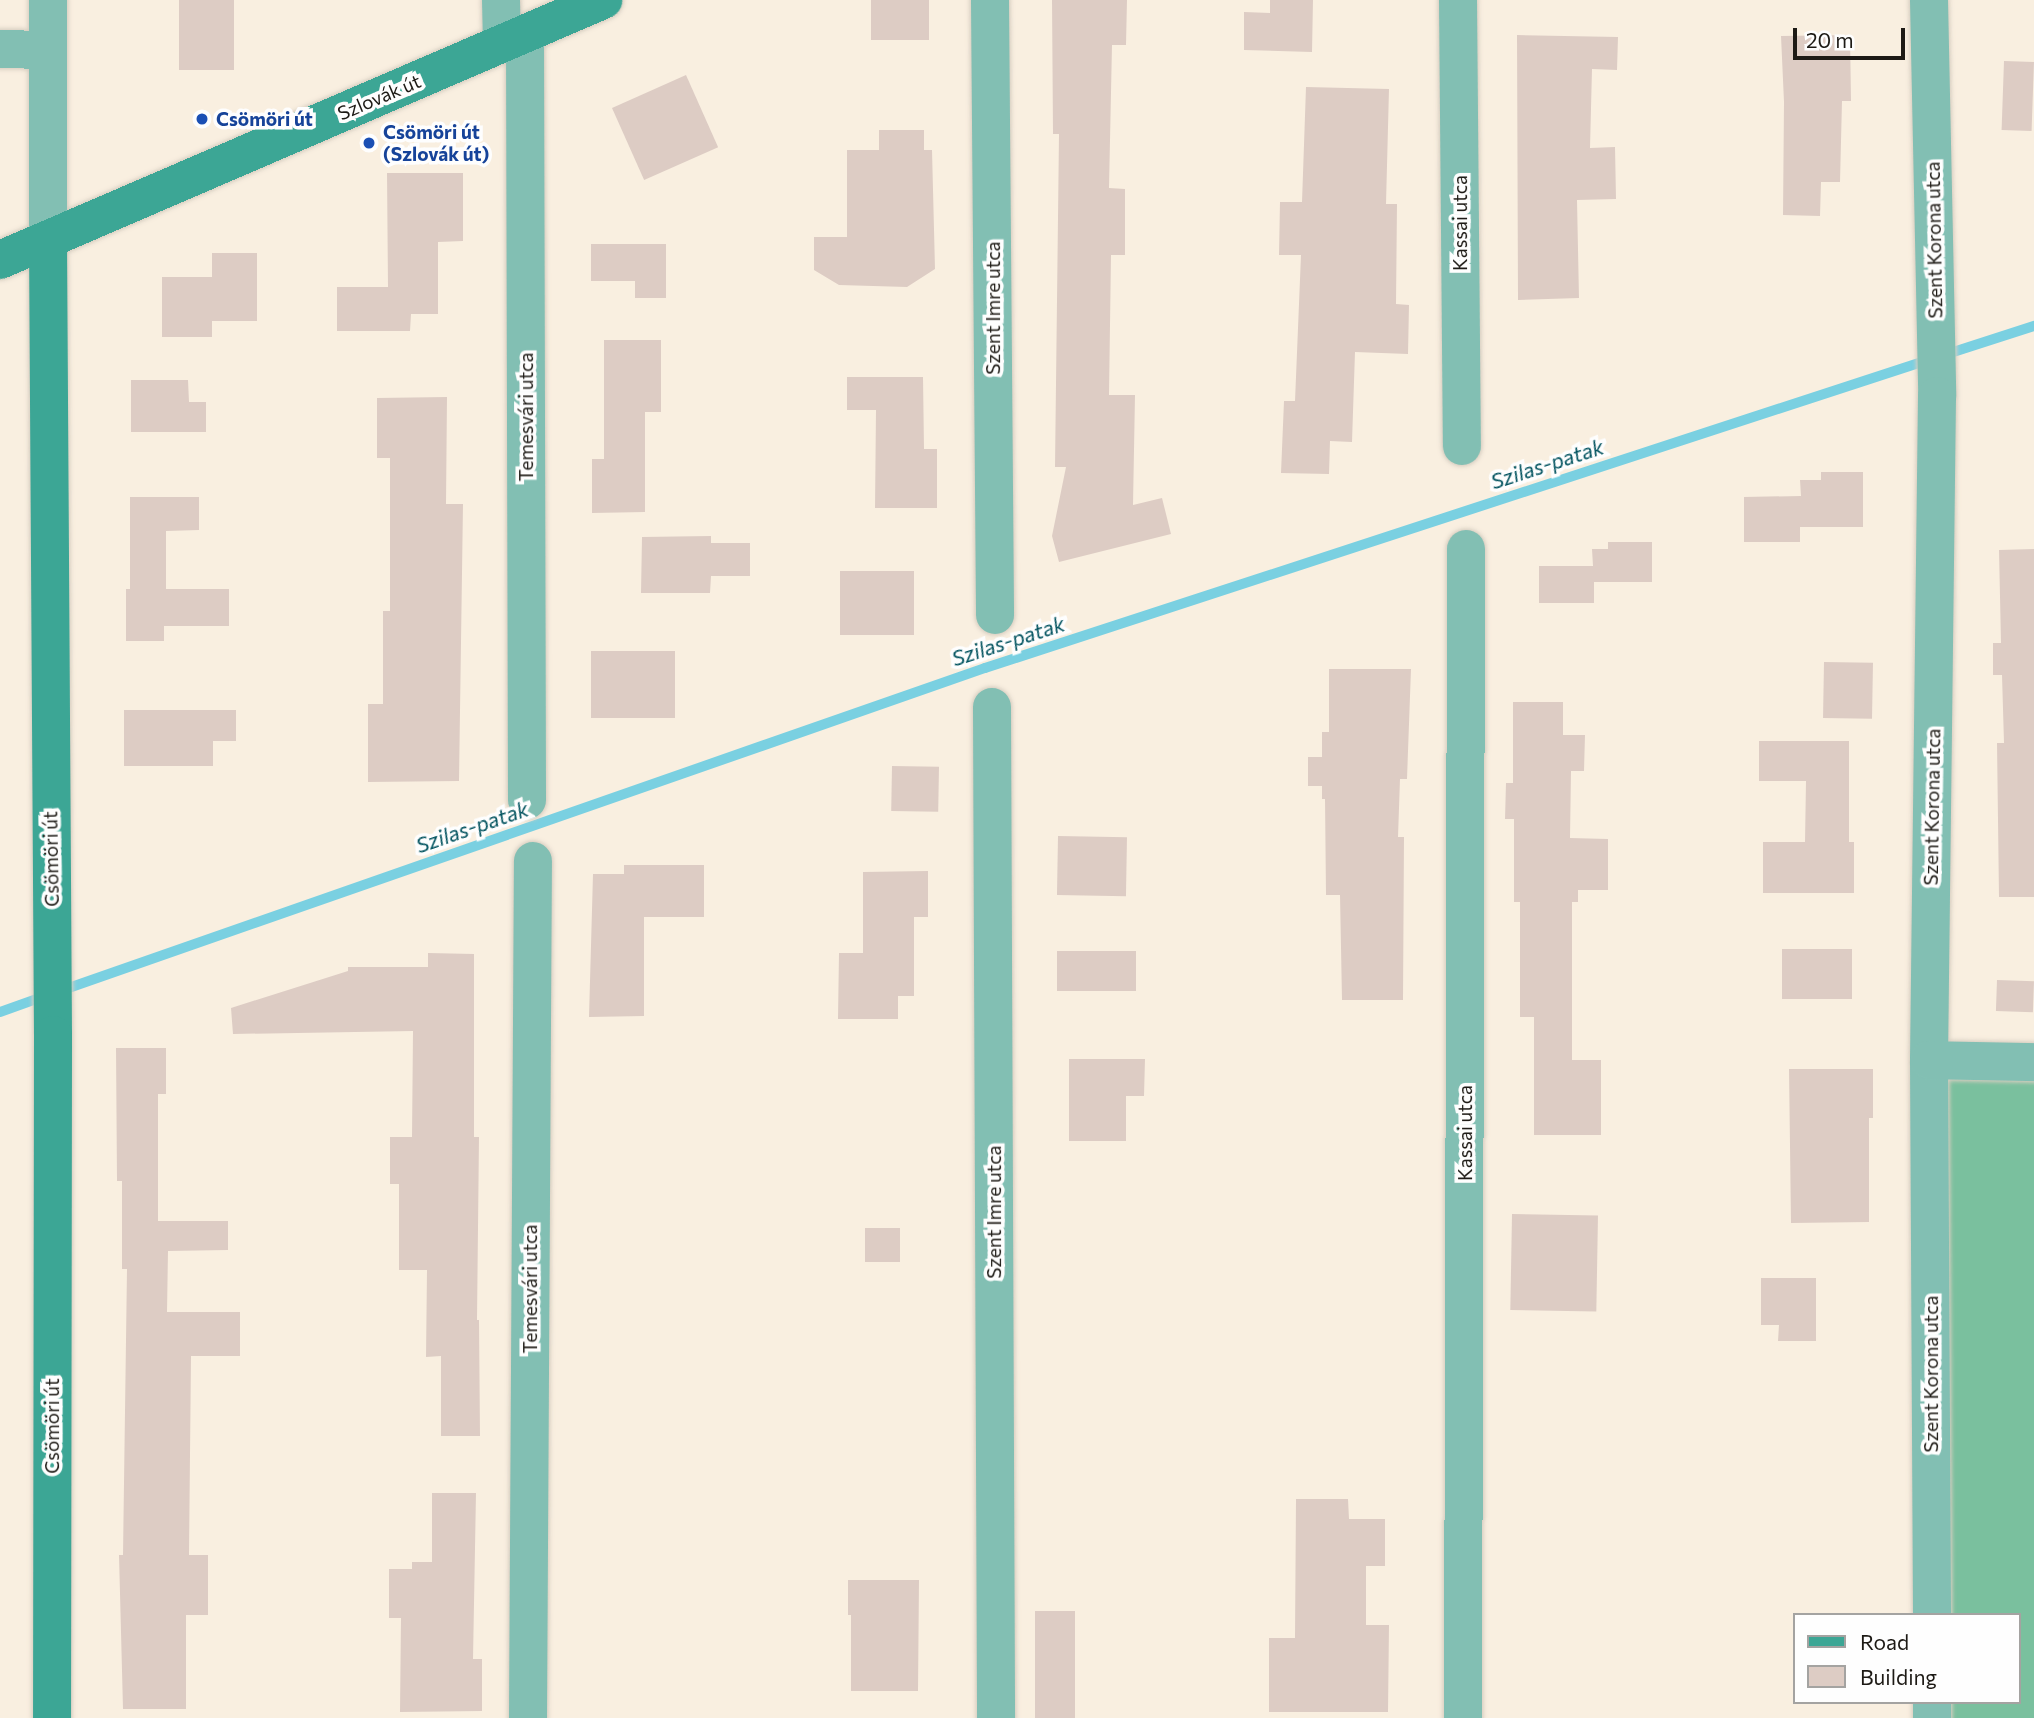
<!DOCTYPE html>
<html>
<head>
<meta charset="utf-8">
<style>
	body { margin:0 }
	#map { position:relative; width:2034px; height:1718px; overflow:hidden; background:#f9efe0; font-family:Commissioner,sans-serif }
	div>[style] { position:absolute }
	.forest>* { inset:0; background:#7ac09e }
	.stream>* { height:10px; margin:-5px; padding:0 5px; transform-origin:5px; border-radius:5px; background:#7ad0e1 }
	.building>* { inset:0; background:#ddccc4; transform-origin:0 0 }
	.roads { filter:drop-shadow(0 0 2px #d6cdc0) drop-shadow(0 0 2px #d6cdc0) }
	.minor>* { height:38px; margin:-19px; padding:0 19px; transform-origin:19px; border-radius:19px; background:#82bfb3 }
	.secondary>* { height:38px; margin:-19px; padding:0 19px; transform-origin:19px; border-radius:19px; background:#3ca695 }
	.dots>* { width:19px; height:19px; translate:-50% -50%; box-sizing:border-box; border:4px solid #fefefe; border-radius:50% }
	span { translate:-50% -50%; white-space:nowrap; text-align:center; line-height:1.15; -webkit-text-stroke:7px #fefefe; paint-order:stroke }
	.street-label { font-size:19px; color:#1d1a15 }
	.transit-label { font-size:19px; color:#164399; font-weight:700 }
	.left { translate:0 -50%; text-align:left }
	.water-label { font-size:21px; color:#00525e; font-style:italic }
	.legend { position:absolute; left:1793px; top:1613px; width:228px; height:91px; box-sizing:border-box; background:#fefefe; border:2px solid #a4a3a1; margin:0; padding:9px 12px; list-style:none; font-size:21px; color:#1d1a15 }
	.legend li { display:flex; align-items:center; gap:14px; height:35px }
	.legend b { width:35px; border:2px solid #a4a3a1 }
	.scale { position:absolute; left:1793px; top:28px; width:112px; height:32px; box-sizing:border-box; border:4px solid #1d1a15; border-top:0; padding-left:9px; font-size:21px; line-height:24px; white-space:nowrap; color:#1d1a15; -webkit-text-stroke:5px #fefefe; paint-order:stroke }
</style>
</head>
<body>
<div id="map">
	<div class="forest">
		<div style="clip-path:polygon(1929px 1060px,2034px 1062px,2034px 1718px,1932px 1718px,1932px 1702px,2018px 1702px,2018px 1615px,1932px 1615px)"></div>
	</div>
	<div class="stream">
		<div style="left:1944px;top:355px;width:95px;rotate:-17.9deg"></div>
		<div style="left:60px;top:991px;width:980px;rotate:-19.25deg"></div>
		<div style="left:985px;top:668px;width:992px;rotate:-18.09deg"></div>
		<div style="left:0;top:1012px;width:48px;rotate:-19.6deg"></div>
	</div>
	<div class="building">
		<div style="left:179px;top:0;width:55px;height:70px"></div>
		<div style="left:871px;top:0;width:58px;height:40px"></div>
		<div style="clip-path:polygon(1052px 0,1127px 0,1126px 45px,1112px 45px,1109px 188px,1125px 189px,1125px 255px,1111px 255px,1109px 395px,1135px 395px,1133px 505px,1162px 498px,1171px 534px,1059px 562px,1052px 536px,1066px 467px,1055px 467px,1059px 134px,1053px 134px)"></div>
		<div style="clip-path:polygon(1270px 0,1313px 0,1312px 52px,1244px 50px,1244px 12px,1270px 13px)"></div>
		<div style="clip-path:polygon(1517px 35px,1618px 37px,1617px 70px,1592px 69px,1590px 148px,1615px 147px,1616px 199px,1577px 200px,1579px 298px,1518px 300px)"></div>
		<div style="clip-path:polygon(1850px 35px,1851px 101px,1842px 101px,1840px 182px,1821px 182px,1820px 216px,1783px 215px,1784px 102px,1781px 36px)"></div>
		<div style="left:2004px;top:61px;width:30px;height:69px;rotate:2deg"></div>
		<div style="left:686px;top:75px;width:79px;height:81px;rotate:66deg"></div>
		<div style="clip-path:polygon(1306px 87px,1389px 89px,1386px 204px,1397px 204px,1396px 304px,1409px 305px,1408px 354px,1355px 352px,1352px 442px,1330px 441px,1329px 474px,1281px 473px,1284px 401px,1295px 401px,1301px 255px,1279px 255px,1280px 202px,1302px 202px)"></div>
		<div style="clip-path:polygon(879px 130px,924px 130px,924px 150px,932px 150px,935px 269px,907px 287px,839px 285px,814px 270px,814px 237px,847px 237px,847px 150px,879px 150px)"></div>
		<div style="clip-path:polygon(387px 173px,463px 173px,463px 241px,438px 242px,438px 314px,411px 314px,410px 331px,337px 331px,337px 287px,388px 287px)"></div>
		<div style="clip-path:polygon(591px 244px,666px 244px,666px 298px,635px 298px,635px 281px,591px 281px)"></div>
		<div style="clip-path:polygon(212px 253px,257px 253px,257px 321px,212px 321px,212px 337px,162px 337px,162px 277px,212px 277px)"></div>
		<div style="clip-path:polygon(604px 340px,661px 340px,661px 412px,645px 412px,645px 512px,592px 513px,592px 459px,604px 459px)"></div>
		<div style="clip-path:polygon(847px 377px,923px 377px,924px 449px,937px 449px,937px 508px,875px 508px,876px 410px,847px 410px)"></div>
		<div style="clip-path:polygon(131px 380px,188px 380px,189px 402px,206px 402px,206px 432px,131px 432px)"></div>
		<div style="clip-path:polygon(447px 397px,446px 504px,463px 504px,459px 781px,368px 782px,368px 704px,383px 704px,383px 611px,390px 611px,390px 458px,377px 458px,377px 398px)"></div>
		<div style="clip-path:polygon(1821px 472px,1863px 472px,1863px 527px,1800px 527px,1800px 542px,1744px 542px,1744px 497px,1801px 496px,1800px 480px,1821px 480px)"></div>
		<div style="clip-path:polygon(130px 497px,199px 497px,199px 530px,166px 531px,166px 589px,229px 589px,229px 626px,164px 626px,164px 641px,126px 641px,126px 589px,130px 589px)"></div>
		<div style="clip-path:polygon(711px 536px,711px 543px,750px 543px,750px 576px,711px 576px,710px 593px,641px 593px,642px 537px)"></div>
		<div style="clip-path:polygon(1608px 542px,1652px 542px,1652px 582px,1594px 582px,1594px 603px,1539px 603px,1539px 566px,1593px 566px,1592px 549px,1608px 549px)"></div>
		<div style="clip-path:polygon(2034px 549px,2034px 897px,1999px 897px,1997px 743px,2004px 743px,2002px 675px,1993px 675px,1993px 643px,2001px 643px,1999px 550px)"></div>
		<div style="left:840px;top:571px;width:74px;height:64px"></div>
		<div style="left:591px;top:651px;width:84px;height:67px"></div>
		<div style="left:1824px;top:662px;width:49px;height:56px;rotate:1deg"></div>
		<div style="clip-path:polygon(1329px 669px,1411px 669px,1407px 779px,1400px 779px,1398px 837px,1404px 837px,1403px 1000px,1342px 1000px,1340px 895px,1326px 895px,1325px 799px,1322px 799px,1322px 786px,1308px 786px,1308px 757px,1322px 757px,1322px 732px,1329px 732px)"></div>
		<div style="clip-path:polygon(1513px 702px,1563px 702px,1563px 735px,1585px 735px,1584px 771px,1571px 771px,1570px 838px,1608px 839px,1608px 890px,1578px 890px,1578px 902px,1572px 902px,1572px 1060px,1601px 1060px,1601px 1135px,1534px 1135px,1534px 1017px,1520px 1017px,1520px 902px,1514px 902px,1514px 819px,1505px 819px,1506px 783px,1513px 783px)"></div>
		<div style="clip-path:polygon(124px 710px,236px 710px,236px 741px,213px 741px,213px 766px,124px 766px)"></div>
		<div style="clip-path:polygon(1759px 741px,1849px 741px,1849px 842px,1854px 842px,1854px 893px,1763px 893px,1763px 842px,1805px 842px,1806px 781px,1759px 781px)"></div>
		<div style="left:892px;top:766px;width:47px;height:45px;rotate:1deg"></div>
		<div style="left:1058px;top:836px;width:69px;height:59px;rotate:1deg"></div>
		<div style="clip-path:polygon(624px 865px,704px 865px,704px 917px,644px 917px,644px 1016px,589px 1017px,593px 874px,624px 874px)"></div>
		<div style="clip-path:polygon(928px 871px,928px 917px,914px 917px,914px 996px,898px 996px,898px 1019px,838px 1019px,839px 953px,863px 953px,863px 872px)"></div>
		<div style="left:1782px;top:949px;width:70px;height:50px"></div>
		<div style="left:1057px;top:951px;width:79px;height:40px"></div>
		<div style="clip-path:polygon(428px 953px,474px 954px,474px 1137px,479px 1137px,477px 1320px,479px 1320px,480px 1436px,441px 1436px,441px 1356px,426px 1357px,427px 1270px,399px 1270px,399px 1184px,390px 1184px,390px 1137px,412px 1137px,413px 1031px,233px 1034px,231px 1008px,348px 971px,348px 967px,428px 967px)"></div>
		<div style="left:1997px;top:980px;width:37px;height:31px;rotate:2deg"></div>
		<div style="clip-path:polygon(116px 1048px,166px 1048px,166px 1094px,158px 1094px,158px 1221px,228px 1221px,228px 1250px,168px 1251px,167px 1312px,240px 1312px,240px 1356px,191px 1356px,189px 1555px,208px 1555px,208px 1615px,186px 1615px,186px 1709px,123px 1709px,119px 1555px,123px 1555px,127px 1269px,122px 1269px,122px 1181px,117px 1181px)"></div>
		<div style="clip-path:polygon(1069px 1059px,1145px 1059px,1144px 1096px,1126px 1096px,1126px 1141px,1069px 1141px)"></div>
		<div style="clip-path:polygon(1789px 1069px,1873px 1069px,1873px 1118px,1869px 1118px,1869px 1222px,1791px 1223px)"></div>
		<div style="left:1512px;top:1214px;width:86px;height:96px;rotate:1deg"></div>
		<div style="left:865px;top:1228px;width:35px;height:34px"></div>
		<div style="clip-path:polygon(1761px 1278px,1816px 1278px,1816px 1341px,1778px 1341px,1779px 1325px,1761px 1325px)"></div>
		<div style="clip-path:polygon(432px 1493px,476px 1493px,473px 1659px,482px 1659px,482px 1711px,400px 1712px,401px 1618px,389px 1618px,389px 1569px,412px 1569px,412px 1562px,432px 1562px)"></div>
		<div style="clip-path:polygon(1296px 1499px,1348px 1499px,1349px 1519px,1385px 1519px,1385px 1566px,1366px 1566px,1366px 1625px,1389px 1625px,1388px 1712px,1269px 1712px,1269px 1638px,1295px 1638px)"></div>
		<div style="clip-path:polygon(848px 1580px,919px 1580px,918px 1691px,851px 1691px,851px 1615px,848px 1615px)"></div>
		<div style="left:1035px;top:1611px;width:40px;height:107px"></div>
	</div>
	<div class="roads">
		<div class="minor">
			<div style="left:501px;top:0;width:43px;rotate:88.7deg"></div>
			<div style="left:990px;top:0;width:615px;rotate:89.53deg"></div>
			<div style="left:1458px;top:0;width:446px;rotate:89.5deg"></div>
			<div style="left:1929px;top:0;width:396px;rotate:88.8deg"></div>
			<div style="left:1937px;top:396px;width:664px;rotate:90.69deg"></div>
			<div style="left:1929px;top:1060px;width:555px;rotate:89.69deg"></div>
			<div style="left:525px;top:34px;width:766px;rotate:89.85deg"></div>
			<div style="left:0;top:49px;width:48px;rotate:1.2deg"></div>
			<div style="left:48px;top:241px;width:241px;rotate:-90deg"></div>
			<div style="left:992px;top:707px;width:1011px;rotate:89.77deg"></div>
			<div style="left:1929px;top:1060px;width:105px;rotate:1.1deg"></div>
			<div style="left:1932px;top:1702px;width:16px;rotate:90deg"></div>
			<div style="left:528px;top:1718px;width:857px;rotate:-89.67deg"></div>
			<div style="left:1463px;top:1718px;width:1169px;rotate:-89.85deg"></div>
		</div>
		<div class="secondary">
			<div style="left:48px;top:241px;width:794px;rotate:89.64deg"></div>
			<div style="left:53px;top:1035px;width:683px;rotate:90.08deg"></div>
			<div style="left:0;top:260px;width:657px;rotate:-23.32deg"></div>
		</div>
	</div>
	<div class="dots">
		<div style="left:202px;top:119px;background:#1a4fb4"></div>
		<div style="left:369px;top:143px;background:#1a4fb4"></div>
	</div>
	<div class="street-label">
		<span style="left:379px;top:97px;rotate:-23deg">Szlovák út</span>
		<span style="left:1460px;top:223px;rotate:-90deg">Kassai utca</span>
		<span style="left:1934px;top:240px;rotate:-91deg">Szent Korona utca</span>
		<span style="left:993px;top:308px;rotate:-90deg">Szent Imre utca</span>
		<span style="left:526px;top:417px;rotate:-90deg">Temesvári utca</span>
		<span style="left:1932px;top:807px;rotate:-89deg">Szent Korona utca</span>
		<span style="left:51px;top:859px;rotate:-91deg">Csömöri út</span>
		<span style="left:1465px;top:1133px;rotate:-90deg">Kassai utca</span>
		<span style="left:994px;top:1212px;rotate:-90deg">Szent Imre utca</span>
		<span style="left:530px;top:1289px;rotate:-90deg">Temesvári utca</span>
		<span style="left:1931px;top:1374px;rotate:-90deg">Szent Korona utca</span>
		<span style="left:52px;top:1426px;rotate:-90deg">Csömöri út</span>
	</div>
	<div class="transit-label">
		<span class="left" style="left:216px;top:119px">Csömöri út</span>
		<span class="left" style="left:383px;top:143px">Csömöri út<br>(Szlovák út)</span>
	</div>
	<div class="water-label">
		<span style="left:1547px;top:464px;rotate:-18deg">Szilas-patak</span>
		<span style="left:1008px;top:641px;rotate:-18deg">Szilas-patak</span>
		<span style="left:472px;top:827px;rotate:-19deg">Szilas-patak</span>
	</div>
	<ul class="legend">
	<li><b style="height:9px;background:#3ca695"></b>Road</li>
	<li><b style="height:19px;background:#ddccc4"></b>Building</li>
	</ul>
	<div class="scale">20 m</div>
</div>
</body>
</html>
